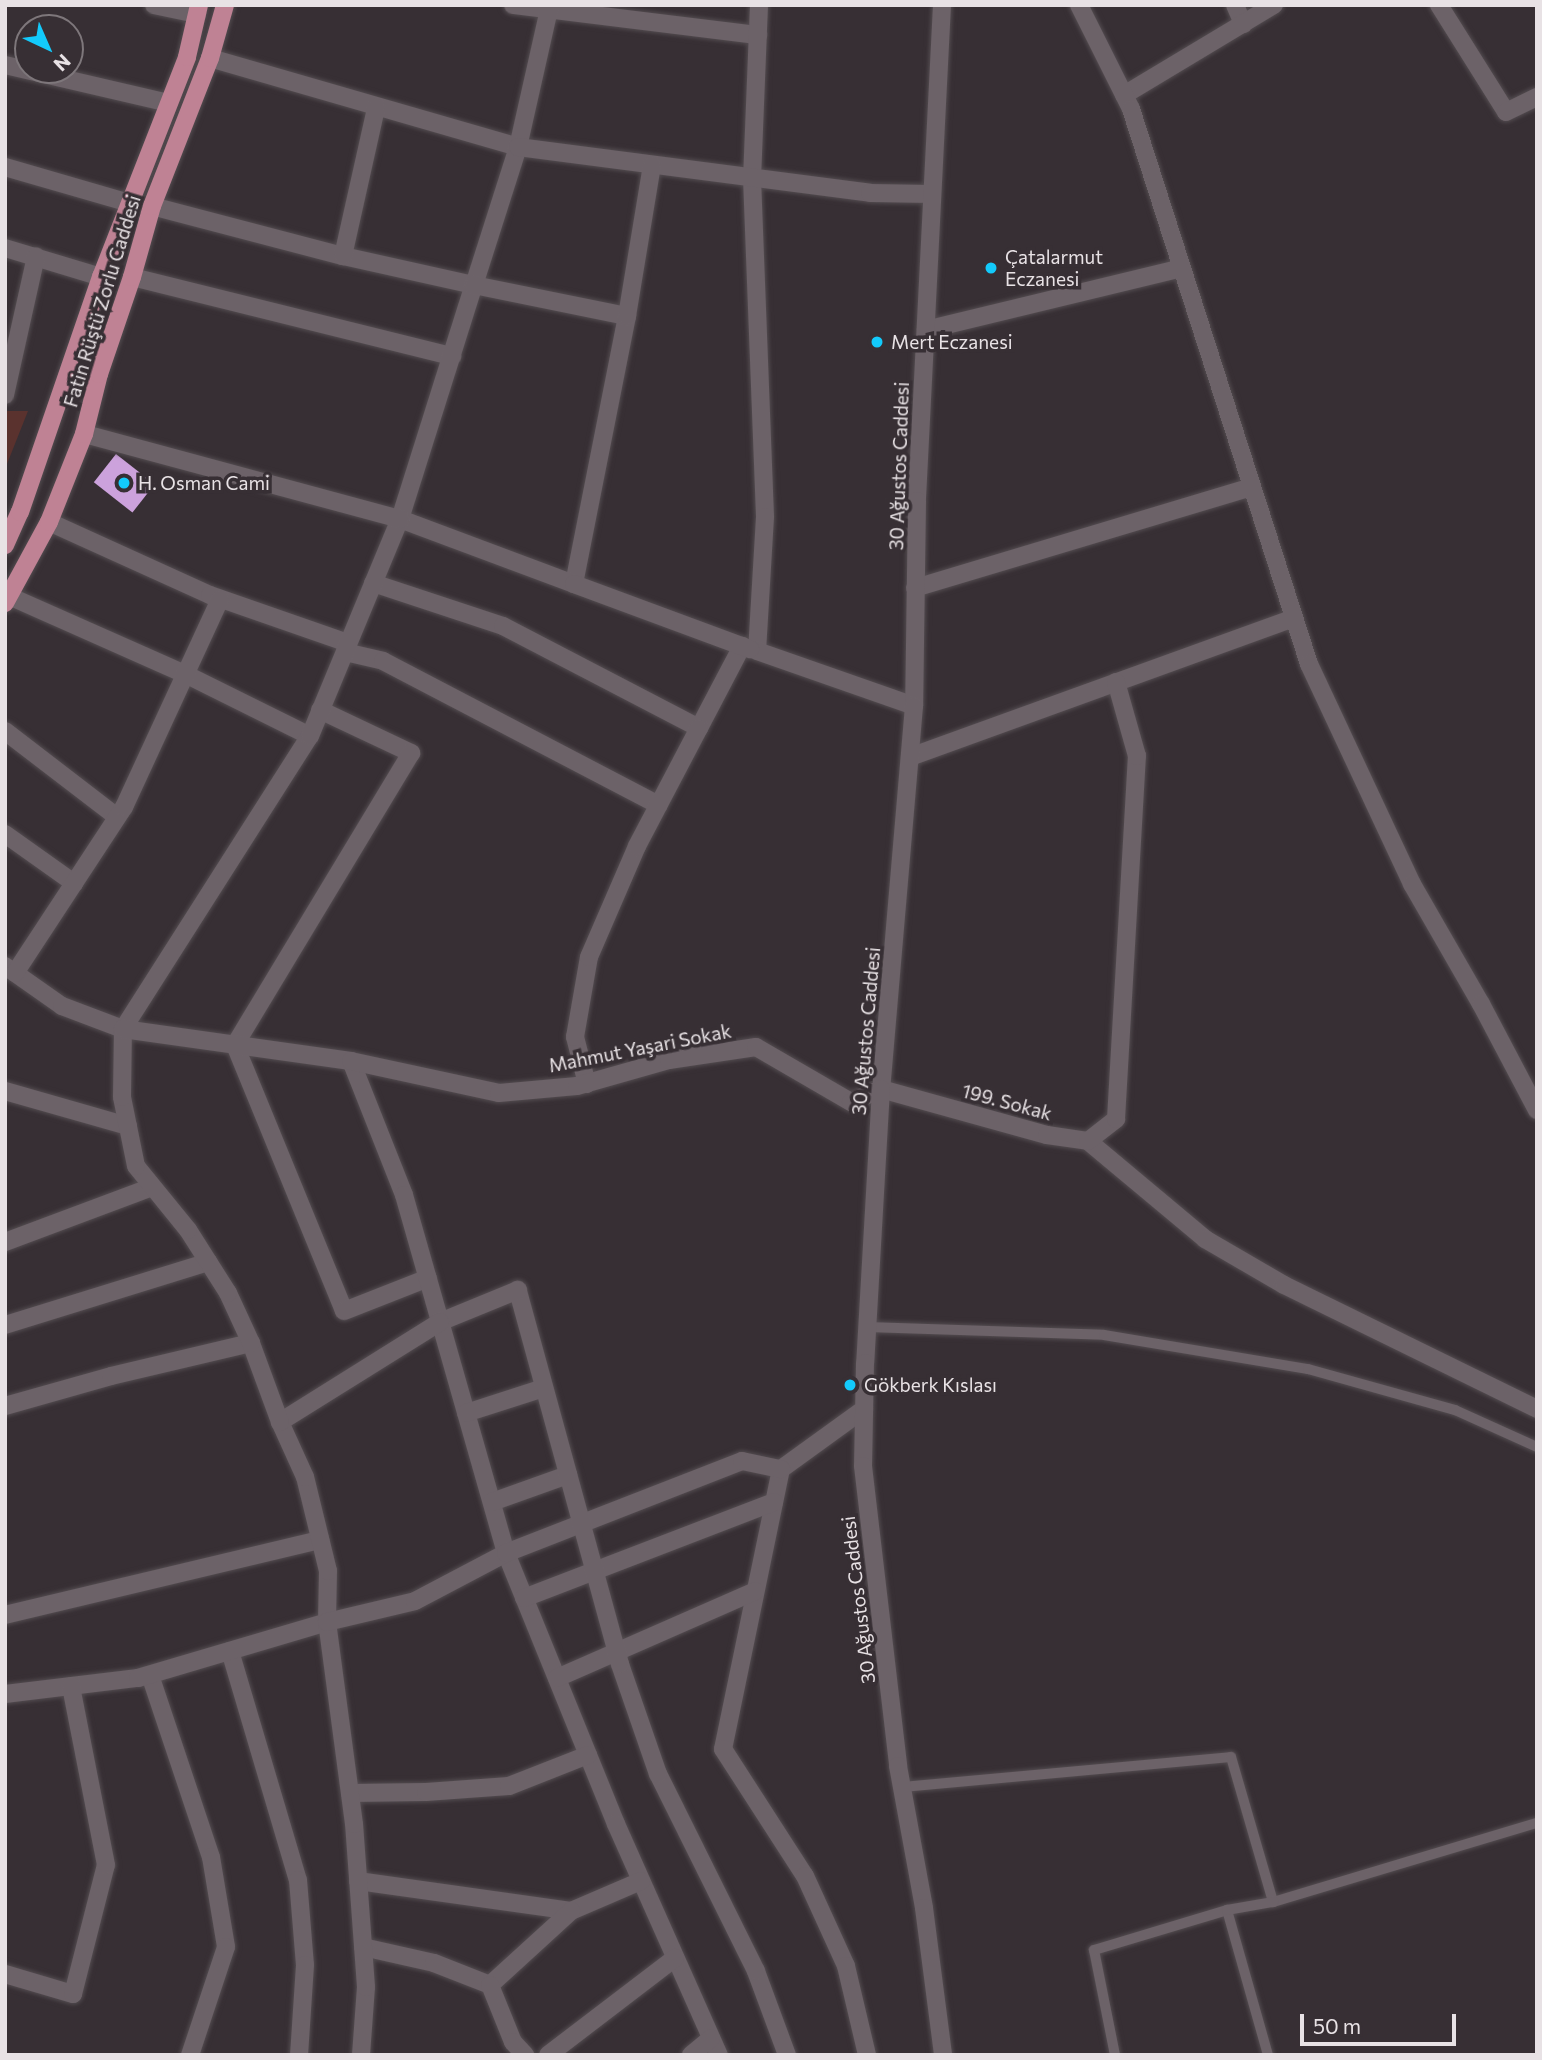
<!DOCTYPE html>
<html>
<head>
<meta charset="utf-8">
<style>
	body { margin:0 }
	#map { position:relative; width:1542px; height:2060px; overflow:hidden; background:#372f34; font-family:Commissioner,sans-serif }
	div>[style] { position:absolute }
	.green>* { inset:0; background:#5a322e }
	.building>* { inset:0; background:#cca2dc; transform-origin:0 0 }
	.roads { filter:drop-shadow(0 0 2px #534c50) drop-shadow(0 0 2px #534c50) }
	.service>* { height:10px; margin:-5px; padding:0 5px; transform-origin:5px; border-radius:5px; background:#6c6268 }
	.minor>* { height:18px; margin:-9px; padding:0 9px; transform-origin:9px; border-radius:9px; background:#6c6268 }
	.tertiary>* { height:18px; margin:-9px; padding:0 9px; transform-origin:9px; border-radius:9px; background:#6c6268 }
	.secondary>* { height:18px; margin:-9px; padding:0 9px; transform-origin:9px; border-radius:9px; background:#6c6268 }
	.primary>* { height:18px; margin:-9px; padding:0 9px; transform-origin:9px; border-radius:9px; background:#bf8294 }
	.dots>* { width:19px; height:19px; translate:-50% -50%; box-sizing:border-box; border:4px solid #372f34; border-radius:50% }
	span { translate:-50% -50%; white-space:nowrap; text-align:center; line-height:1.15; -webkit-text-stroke:7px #372f34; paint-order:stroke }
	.poi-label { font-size:19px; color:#e8e2e5 }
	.left { translate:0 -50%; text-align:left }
	.street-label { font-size:19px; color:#e8e2e5 }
	.frame { position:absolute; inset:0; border:7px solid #e8e2e5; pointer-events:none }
	.north { position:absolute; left:14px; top:14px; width:70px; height:70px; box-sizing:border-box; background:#372f34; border:2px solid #7e777b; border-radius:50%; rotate:136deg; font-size:19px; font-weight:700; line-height:28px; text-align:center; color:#e8e2e5 }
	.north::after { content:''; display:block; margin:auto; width:24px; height:32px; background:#13cafb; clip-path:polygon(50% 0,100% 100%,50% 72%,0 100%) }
	.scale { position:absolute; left:1300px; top:2014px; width:156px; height:32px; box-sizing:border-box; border:4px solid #e8e2e5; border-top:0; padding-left:9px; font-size:21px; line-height:24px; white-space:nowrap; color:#e8e2e5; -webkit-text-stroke:5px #372f34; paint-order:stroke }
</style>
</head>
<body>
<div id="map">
	<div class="green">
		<div style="clip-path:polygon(5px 411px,28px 411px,5px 469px)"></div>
	</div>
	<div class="building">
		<div style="left:116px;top:454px;width:49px;height:36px;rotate:38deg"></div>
	</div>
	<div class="roads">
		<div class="service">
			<div style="left:867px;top:1327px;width:237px;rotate:1.9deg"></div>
			<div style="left:1104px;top:1335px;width:207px;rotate:9.5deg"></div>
			<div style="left:1308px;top:1369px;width:153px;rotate:15.6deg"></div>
			<div style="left:1455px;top:1410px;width:90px;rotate:24.3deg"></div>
			<div style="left:902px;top:1787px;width:330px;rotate:-5.2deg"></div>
			<div style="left:1231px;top:1757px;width:151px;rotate:73.8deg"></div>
			<div style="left:1273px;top:1902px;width:276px;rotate:-16.7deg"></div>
			<div style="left:1115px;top:2055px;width:107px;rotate:-101.3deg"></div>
			<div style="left:1094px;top:1950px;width:139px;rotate:-16.7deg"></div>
			<div style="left:1268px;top:2055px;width:151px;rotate:-105.8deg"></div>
			<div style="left:1227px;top:1910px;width:47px;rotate:-9.9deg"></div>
		</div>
		<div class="minor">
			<div style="left:513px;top:5px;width:247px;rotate:7deg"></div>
			<div style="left:759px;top:5px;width:173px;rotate:92.3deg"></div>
			<div style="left:752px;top:178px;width:339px;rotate:87.8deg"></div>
			<div style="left:765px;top:517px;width:134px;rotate:93.4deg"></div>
			<div style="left:757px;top:651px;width:166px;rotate:19.3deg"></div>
			<div style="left:1235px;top:5px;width:21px;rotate:67deg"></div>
			<div style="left:1439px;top:5px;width:126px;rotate:57.9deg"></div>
			<div style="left:1506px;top:112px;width:34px;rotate:-26deg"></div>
			<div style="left:210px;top:58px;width:321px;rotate:16.1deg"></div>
			<div style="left:518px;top:147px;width:146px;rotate:-77.3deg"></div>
			<div style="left:5px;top:65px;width:167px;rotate:13.1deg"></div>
			<div style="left:1124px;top:95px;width:175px;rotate:-31deg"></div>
			<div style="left:5px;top:167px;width:130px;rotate:16.1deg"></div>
			<div style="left:152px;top:206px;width:197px;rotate:14.7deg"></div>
			<div style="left:343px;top:256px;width:134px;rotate:12.5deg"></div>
			<div style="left:474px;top:285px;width:145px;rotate:-72.3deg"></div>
			<div style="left:518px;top:147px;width:355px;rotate:7.4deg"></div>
			<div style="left:870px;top:193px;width:62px;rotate:0.9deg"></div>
			<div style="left:5px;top:248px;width:100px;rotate:16.8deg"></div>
			<div style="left:343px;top:256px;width:152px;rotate:-77.4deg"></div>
			<div style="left:132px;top:277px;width:330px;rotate:13.9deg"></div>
			<div style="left:627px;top:316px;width:273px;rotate:101.2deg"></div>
			<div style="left:574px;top:584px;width:186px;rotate:-159.5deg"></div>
			<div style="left:400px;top:519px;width:245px;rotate:-72.5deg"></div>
			<div style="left:474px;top:285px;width:156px;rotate:11.5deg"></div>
			<div style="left:627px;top:316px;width:153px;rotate:-80.6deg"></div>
			<div style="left:926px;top:330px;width:263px;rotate:-13.6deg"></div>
			<div style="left:5px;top:395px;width:142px;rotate:-77.4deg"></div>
			<div style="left:49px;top:522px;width:177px;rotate:24.4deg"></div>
			<div style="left:210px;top:595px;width:146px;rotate:19.2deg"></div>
			<div style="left:373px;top:583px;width:137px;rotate:18.3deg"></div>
			<div style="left:503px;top:626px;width:221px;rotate:27.5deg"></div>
			<div style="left:699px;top:728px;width:93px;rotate:-62.3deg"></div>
			<div style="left:574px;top:584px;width:188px;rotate:20.3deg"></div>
			<div style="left:915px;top:588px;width:352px;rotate:-16.7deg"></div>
			<div style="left:9px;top:596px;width:195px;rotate:23.9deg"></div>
			<div style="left:187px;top:675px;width:137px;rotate:26.4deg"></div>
			<div style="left:345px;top:652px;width:39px;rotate:13deg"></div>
			<div style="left:383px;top:661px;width:311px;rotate:27.6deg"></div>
			<div style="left:320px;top:710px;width:101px;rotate:25.3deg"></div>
			<div style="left:411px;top:753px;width:341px;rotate:121.1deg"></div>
			<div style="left:235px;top:1045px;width:287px;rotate:67.7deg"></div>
			<div style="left:344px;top:1311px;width:90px;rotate:-21.4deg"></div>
			<div style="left:5px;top:731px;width:141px;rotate:37.5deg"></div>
			<div style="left:910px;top:757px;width:408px;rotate:-19.9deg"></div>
			<div style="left:5px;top:834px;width:85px;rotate:35.4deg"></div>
			<div style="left:5px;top:966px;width:70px;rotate:35.1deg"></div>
			<div style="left:62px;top:1006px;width:65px;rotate:20.7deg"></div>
			<div style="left:123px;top:1029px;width:348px;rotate:-57.5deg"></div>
			<div style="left:310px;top:736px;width:235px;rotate:-67.5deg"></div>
			<div style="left:400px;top:519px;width:327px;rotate:-164.9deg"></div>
			<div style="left:15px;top:973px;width:199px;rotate:-56.7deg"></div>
			<div style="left:124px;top:807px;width:229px;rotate:-65.2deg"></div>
			<div style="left:351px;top:1061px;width:144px;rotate:68.4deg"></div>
			<div style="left:404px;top:1195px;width:372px;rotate:74.1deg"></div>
			<div style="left:506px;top:1553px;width:292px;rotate:67.9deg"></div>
			<div style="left:616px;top:1824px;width:253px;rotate:66deg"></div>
			<div style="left:587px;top:1084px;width:49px;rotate:-104.3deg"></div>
			<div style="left:575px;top:1037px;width:81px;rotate:-80.1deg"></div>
			<div style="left:589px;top:957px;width:121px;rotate:-66.6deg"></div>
			<div style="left:637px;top:846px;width:133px;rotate:-62.3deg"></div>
			<div style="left:5px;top:1091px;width:128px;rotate:15.9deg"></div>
			<div style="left:1088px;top:1141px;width:153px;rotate:39.9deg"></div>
			<div style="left:1205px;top:1239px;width:91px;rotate:30.2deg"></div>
			<div style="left:1284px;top:1285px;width:282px;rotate:26.1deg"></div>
			<div style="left:5px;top:1242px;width:157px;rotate:-20.5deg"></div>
			<div style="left:5px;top:1325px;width:213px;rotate:-17.2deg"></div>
			<div style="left:5px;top:1406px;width:110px;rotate:-15.8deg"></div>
			<div style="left:111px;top:1376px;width:144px;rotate:-13.3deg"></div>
			<div style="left:864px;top:1409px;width:102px;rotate:144.1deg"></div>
			<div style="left:781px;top:1469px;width:286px;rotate:101.7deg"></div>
			<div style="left:723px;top:1749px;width:151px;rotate:57.2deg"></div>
			<div style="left:805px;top:1876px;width:99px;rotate:65.5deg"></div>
			<div style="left:846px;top:1966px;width:91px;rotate:76.7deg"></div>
			<div style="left:466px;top:1413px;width:82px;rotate:-17.8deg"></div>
			<div style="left:492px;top:1502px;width:81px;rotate:-19.6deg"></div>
			<div style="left:524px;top:1598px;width:268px;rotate:-21deg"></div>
			<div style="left:5px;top:1615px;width:324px;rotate:-13.4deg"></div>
			<div style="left:230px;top:1651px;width:239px;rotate:73.5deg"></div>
			<div style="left:298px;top:1880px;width:85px;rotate:85.3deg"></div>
			<div style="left:305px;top:1965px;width:90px;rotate:93.8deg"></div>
			<div style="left:150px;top:1675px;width:192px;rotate:71.5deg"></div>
			<div style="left:211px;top:1857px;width:91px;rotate:80.5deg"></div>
			<div style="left:226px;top:1947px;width:114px;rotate:108.4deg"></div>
			<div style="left:557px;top:1678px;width:216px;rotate:-23.7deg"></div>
			<div style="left:5px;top:1694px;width:134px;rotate:-6.9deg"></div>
			<div style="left:138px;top:1678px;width:197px;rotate:-16.5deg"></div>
			<div style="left:327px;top:1622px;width:51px;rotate:-88.9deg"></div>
			<div style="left:328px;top:1571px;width:97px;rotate:-103.7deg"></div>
			<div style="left:305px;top:1477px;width:60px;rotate:-114.4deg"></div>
			<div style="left:350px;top:1793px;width:76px;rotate:-0.8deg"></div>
			<div style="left:426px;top:1792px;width:83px;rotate:-4.1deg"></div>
			<div style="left:509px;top:1786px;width:85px;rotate:-21.4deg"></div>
			<div style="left:358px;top:1881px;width:215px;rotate:8deg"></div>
			<div style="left:571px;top:1911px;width:76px;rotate:-23.2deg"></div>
			<div style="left:363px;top:1947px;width:73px;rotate:12.7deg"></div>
			<div style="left:434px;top:1963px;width:60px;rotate:21.4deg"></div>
			<div style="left:490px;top:1985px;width:110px;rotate:-42.4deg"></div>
			<div style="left:5px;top:1974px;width:71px;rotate:16.4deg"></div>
			<div style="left:73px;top:1994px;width:133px;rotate:-75.7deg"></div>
			<div style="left:106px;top:1865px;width:182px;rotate:-101.1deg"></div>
			<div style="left:490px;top:1985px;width:61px;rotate:68deg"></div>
			<div style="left:513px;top:2042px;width:18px;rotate:47deg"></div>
			<div style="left:361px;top:2055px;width:68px;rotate:-85.8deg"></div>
			<div style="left:366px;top:1987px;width:163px;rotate:-94.2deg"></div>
			<div style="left:354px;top:1824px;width:204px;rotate:-97.6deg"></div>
			<div style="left:327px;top:1622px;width:90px;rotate:-13.4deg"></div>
			<div style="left:415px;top:1601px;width:103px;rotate:-27.8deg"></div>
			<div style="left:506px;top:1553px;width:253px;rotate:-21.3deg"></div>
			<div style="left:742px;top:1461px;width:40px;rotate:12deg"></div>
			<div style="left:548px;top:2055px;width:160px;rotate:-37.4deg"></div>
			<div style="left:691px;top:2055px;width:26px;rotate:-40deg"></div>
			<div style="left:787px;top:2055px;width:90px;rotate:-110.3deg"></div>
			<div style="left:756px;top:1971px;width:220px;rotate:-116.4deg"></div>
			<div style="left:658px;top:1774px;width:116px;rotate:-109.1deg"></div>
			<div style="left:620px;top:1664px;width:388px;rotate:-105.3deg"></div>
			<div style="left:518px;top:1290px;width:84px;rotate:157.7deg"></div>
			<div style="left:440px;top:1322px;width:189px;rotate:148deg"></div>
			<div style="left:280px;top:1422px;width:84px;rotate:-110.2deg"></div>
			<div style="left:251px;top:1343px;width:55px;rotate:-114.7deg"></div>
			<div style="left:228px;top:1293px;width:75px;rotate:-122.4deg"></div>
			<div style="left:188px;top:1230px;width:82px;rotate:-129.1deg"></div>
			<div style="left:136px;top:1166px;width:70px;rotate:-101.5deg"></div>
			<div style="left:122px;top:1097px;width:68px;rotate:-89.2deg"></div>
			<div style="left:123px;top:1029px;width:230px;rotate:8deg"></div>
			<div style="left:351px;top:1061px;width:151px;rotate:12.2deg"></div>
			<div style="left:499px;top:1093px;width:78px;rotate:-5.1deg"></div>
			<div style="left:577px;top:1086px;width:96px;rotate:-15.8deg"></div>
			<div style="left:669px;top:1060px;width:88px;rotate:-8.5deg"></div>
			<div style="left:756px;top:1047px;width:110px;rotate:30.1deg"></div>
			<div style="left:851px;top:1102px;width:33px;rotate:-23deg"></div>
			<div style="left:881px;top:1089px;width:172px;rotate:15.5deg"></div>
			<div style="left:1047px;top:1135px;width:41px;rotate:8.3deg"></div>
			<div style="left:1088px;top:1141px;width:36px;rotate:-38deg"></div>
			<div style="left:1116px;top:1119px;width:364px;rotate:-86.7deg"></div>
			<div style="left:1137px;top:756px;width:77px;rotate:-105.8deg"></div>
		</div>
		<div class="tertiary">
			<div style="left:154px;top:5px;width:44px;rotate:11.8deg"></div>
			<div style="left:1079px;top:5px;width:116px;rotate:63.4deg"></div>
			<div style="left:1131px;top:109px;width:583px;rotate:72.22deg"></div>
			<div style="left:1309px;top:664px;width:243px;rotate:64.9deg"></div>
			<div style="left:1412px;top:884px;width:138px;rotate:60.1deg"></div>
			<div style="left:1481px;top:1004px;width:120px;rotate:62.2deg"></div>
		</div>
		<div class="secondary">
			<div style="left:942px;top:5px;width:497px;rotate:92.9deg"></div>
			<div style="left:917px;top:501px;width:205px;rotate:90.8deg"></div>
			<div style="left:914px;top:706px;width:384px;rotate:94.9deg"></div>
			<div style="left:881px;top:1089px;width:274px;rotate:93.3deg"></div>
			<div style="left:865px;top:1363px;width:103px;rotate:91.1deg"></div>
			<div style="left:863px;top:1466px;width:302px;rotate:83.3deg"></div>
			<div style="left:898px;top:1766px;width:144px;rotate:79.6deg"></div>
			<div style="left:924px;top:1908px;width:148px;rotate:82.6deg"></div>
		</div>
		<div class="primary">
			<div style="left:5px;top:545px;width:36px;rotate:-66deg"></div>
			<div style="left:20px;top:512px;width:249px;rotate:-71deg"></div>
			<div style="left:101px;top:277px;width:236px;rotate:-68.6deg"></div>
			<div style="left:187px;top:57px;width:53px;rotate:-77deg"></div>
			<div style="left:5px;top:603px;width:92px;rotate:-61.5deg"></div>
			<div style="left:49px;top:522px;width:95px;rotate:-68.3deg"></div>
			<div style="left:84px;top:434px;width:62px;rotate:-76deg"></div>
			<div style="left:99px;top:374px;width:102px;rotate:-71.2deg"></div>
			<div style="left:132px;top:277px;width:74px;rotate:-74.3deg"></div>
			<div style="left:152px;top:206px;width:159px;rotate:-68.6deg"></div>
			<div style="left:210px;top:58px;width:55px;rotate:-74.2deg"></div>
		</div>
	</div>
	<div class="dots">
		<div style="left:991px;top:268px;background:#13cafb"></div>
		<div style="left:877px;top:342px;background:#13cafb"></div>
		<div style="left:124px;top:483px;background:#13cafb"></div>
		<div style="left:850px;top:1385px;background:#13cafb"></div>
	</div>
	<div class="poi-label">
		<span class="left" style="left:1005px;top:268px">Çatalarmut<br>Eczanesi</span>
		<span class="left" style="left:891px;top:342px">Mert Eczanesi</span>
		<span class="left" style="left:138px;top:483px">H. Osman Cami</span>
		<span class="left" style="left:864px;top:1385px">Gökberk Kıslası</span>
	</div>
	<div class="street-label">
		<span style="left:102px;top:301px;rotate:-73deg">Fatin Rüştü Zorlu Caddesi</span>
		<span style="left:899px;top:466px;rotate:-88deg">30 Ağustos Caddesi</span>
		<span style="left:866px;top:1031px;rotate:-85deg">30 Ağustos Caddesi</span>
		<span style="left:640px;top:1048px;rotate:-11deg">Mahmut Yaşari Sokak</span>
		<span style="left:1007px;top:1102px;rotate:15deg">199. Sokak</span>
		<span style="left:858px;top:1600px;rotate:-97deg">30 Ağustos Caddesi</span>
	</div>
	<div class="frame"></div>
	<div class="north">N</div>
	<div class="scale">50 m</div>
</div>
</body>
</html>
